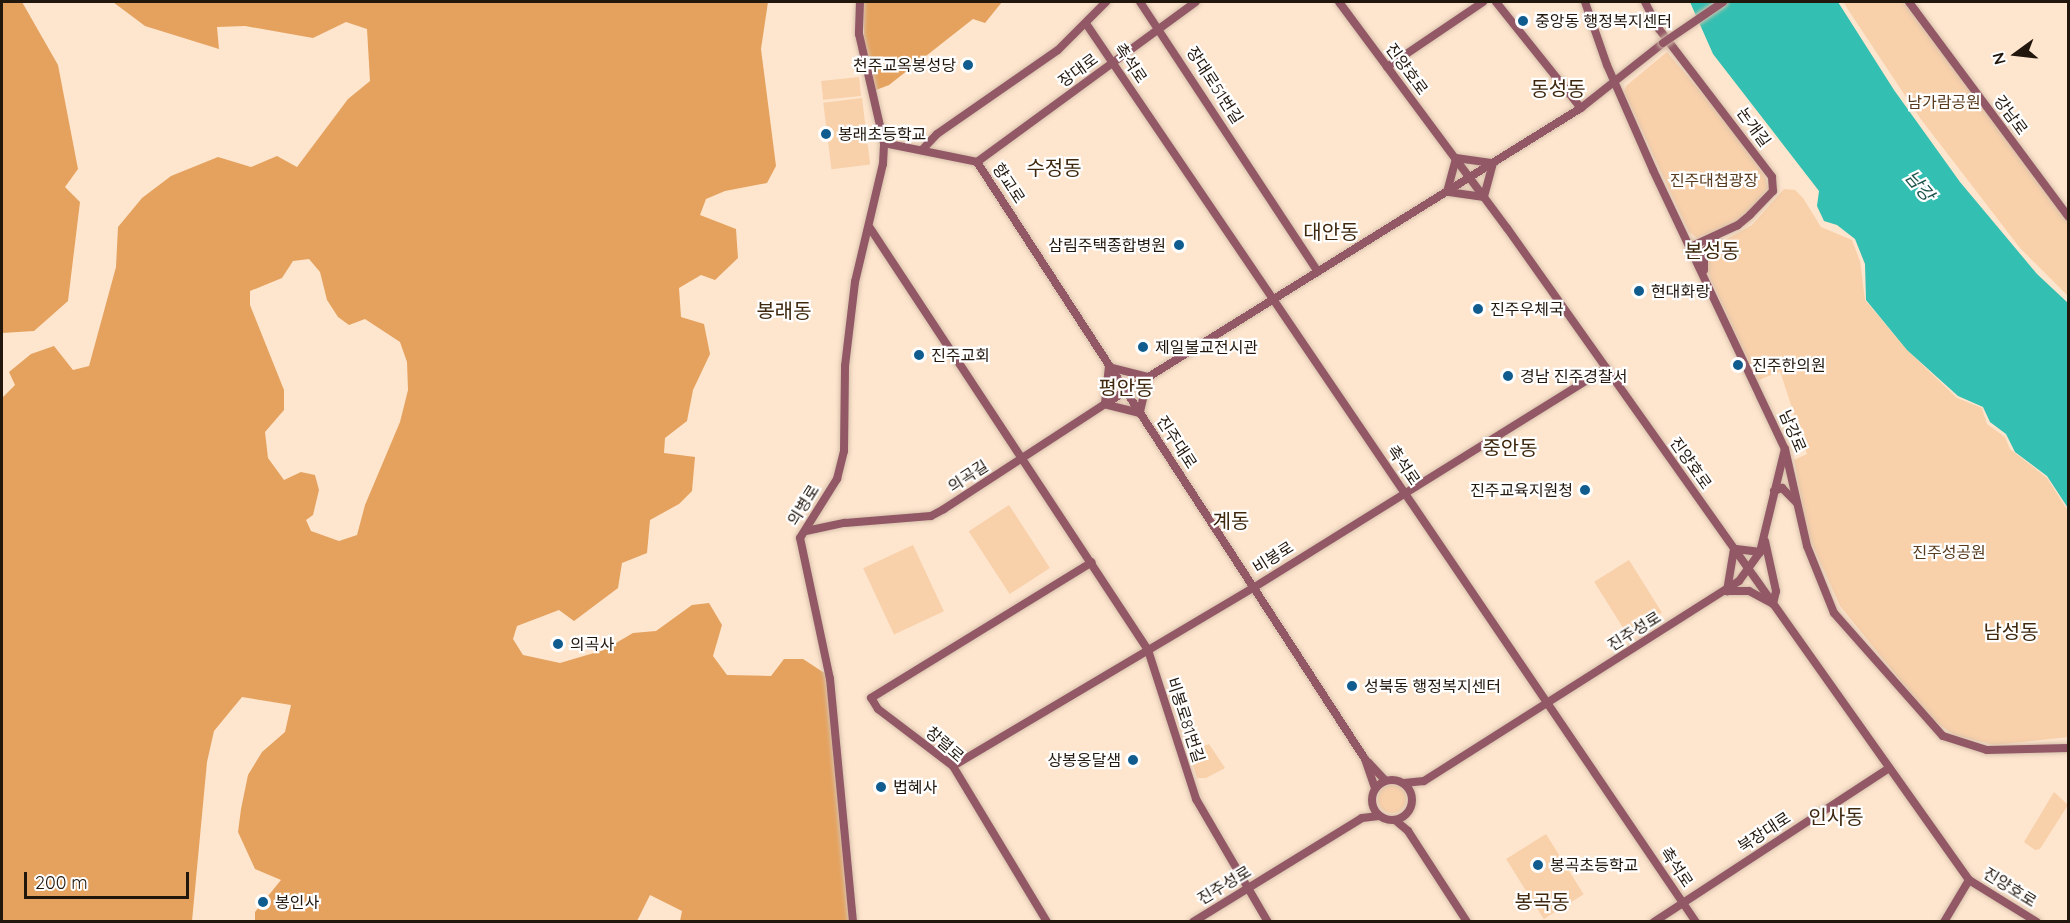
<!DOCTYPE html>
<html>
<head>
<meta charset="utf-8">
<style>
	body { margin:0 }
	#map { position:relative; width:2070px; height:923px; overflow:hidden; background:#fee5ce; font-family:Quicksand,"Noto Sans KR",sans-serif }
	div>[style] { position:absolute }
	.green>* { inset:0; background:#f8d0aa; transform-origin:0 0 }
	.round { border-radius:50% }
	.forest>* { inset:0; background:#e5a25e }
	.water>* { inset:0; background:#33bfb1 }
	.roads { filter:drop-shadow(0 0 2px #d6c0ab) drop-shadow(0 0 2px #d6c0ab) }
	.secondary>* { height:8px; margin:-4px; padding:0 4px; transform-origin:4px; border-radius:4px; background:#935866 }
	.secondary>.ring { margin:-4px; padding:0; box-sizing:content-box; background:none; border:8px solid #935866; border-radius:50% }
	.bridges { filter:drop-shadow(0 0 2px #d6c0ab) drop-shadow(0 0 2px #d6c0ab) }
	.secondary-bridge>* { height:8px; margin:-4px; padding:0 4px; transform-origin:4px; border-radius:4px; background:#935866 }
	.dots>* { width:16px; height:16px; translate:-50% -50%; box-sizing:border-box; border:3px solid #fff; border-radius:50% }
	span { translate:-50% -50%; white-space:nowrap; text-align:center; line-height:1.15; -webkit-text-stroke:4.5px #fff; paint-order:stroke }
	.poi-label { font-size:16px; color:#22170d }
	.left { translate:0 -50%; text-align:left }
	.right { translate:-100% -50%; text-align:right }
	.street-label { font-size:16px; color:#22170d }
	.park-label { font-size:16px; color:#583b1e }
	.water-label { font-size:18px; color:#1b534d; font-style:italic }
	.quarter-label { font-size:20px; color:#3e270d }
	.frame { position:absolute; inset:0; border:3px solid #22170d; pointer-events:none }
	.north { position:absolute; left:1986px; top:24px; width:60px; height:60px; -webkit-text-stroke:4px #fff; paint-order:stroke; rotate:255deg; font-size:16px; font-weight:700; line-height:24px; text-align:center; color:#22170d }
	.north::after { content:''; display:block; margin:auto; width:21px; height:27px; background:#22170d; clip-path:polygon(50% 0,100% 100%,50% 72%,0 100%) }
	.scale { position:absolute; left:24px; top:872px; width:165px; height:27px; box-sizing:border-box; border:3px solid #22170d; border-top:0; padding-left:8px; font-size:18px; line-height:21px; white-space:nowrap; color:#22170d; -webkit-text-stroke:4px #fff; paint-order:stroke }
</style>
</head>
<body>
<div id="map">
	<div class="green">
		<div style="clip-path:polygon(1843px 2px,1903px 2px,2068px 220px,2068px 296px,2020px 248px,1920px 118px)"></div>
		<div style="clip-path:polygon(1667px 52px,1726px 122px,1765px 176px,1768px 189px,1737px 223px,1697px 238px,1689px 232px,1624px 92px,1626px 86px)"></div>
		<div style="left:859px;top:77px;width:19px;height:38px;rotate:84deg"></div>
		<div style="left:862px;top:98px;width:67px;height:39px;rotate:83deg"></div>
		<div style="clip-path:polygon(1784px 189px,1795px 190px,1803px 198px,1821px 227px,1852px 240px,1860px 261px,1865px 300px,1907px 350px,1957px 398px,1982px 408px,1987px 424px,2005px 437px,2010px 449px,2047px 478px,2068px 511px,2068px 737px,1994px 745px,1954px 735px,1931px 718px,1840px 606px,1808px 535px,1794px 460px,1807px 454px,1780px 371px,1757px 381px,1707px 271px,1707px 250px,1752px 225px)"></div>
		<div style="left:1009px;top:505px;width:75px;height:48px;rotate:57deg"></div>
		<div style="left:913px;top:545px;width:73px;height:55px;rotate:65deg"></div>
		<div style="left:1629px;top:560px;width:62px;height:41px;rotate:58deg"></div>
		<div style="clip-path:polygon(1209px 744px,1225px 768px,1206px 778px,1197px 778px,1189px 752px)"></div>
		<div class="round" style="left:1378px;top:785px;width:28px;height:28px"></div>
		<div style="clip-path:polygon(2054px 792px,2068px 805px,2040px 849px,2035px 850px,2024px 842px)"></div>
		<div style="left:1546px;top:834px;width:71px;height:47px;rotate:58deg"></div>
	</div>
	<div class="forest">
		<div style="clip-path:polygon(2px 2px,22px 2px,58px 65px,78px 169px,65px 187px,80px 202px,68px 301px,34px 331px,2px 333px)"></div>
		<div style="clip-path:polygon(evenodd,113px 2px,768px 2px,761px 49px,776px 166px,767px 183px,725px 191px,706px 199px,700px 215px,736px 229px,738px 258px,715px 280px,701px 275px,679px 288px,681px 317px,704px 324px,710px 354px,693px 390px,687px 421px,665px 438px,664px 453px,695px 457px,692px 491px,679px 504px,650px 520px,647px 553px,622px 563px,618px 588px,574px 621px,559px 610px,517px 626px,513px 639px,523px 655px,560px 663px,604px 650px,633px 633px,656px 631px,692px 605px,709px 603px,722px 625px,713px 656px,727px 675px,771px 676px,784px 659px,803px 659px,826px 674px,849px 921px,680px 921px,682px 911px,650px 895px,637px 921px,255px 921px,255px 912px,281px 880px,255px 869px,238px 832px,241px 809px,248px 775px,262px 752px,285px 732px,291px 705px,242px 697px,214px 731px,207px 762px,192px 921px,2px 922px,2px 398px,15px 385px,9px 372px,31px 354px,54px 346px,73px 370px,89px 366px,116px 267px,118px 227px,142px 198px,171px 176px,218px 157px,251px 167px,277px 156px,297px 167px,348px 99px,370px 81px,367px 29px,346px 22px,313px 38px,245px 26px,217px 27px,219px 49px,145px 26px,113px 2px,309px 259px,320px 272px,327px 300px,338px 317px,349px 325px,365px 319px,400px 342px,407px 362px,408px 390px,400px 422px,365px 505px,357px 535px,339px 541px,311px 531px,306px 520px,313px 515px,319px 490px,315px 475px,301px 472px,284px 480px,268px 458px,265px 432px,284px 410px,284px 390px,250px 305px,250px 291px,282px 278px,293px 261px,309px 259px)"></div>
		<div style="clip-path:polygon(864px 2px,1002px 2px,985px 23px,973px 19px,889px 85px,876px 90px,864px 38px)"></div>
	</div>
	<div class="water">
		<div style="clip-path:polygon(1690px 2px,1838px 2px,1894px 90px,1960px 182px,2037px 274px,2068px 303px,2068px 508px,2047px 476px,2015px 452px,2006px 434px,1990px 422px,1983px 407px,1958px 396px,1907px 350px,1866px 300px,1865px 264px,1855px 239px,1837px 225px,1824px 221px,1817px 206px,1819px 191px,1713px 54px)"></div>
	</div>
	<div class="roads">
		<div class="secondary">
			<div style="left:860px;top:2px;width:32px;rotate:92deg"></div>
			<div style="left:859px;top:34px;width:112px;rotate:77.1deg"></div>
			<div style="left:884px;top:143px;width:95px;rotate:11.5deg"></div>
			<div style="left:977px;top:162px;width:712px;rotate:56.98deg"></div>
			<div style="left:1365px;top:759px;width:31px;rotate:71deg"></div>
			<div style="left:1140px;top:2px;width:323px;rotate:56.6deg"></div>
			<div style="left:1339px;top:2px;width:282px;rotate:53.4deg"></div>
			<div style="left:1507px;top:228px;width:799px;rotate:54.68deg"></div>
			<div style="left:1969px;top:880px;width:80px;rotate:31.7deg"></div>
			<div style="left:1496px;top:2px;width:136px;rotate:51.3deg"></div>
			<div style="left:1585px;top:2px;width:67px;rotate:70.8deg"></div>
			<div style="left:1607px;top:65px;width:115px;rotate:66.3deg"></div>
			<div style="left:1653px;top:170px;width:309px;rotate:64.7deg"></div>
			<div style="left:1785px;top:449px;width:99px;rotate:77.2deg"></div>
			<div style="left:1807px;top:546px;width:72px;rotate:68.1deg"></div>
			<div style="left:1834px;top:613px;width:164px;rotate:48.5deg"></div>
			<div style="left:1943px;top:736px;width:46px;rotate:17.7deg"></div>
			<div style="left:1987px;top:750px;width:81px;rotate:-1.4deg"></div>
			<div style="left:1645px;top:2px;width:30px;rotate:63deg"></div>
			<div style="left:1659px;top:29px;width:186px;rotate:52.6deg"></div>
			<div style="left:1772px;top:177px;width:14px;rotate:86deg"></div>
			<div style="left:1773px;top:191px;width:33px;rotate:134deg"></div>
			<div style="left:1750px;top:215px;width:16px;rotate:140deg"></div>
			<div style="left:1738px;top:225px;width:53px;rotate:155.4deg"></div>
			<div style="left:1909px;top:2px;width:267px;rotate:53.4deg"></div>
			<div style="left:1087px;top:25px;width:1084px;rotate:55.83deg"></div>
			<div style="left:1387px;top:67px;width:116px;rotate:-34.1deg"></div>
			<div style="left:922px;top:150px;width:22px;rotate:-47deg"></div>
			<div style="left:937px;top:134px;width:147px;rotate:-34.8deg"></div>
			<div style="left:1058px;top:50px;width:68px;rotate:-45deg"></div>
			<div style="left:1456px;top:158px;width:37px;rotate:8deg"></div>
			<div style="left:1493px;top:163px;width:35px;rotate:105deg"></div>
			<div style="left:1484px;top:197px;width:37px;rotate:-172deg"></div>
			<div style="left:1447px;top:192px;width:35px;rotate:-75deg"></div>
			<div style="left:977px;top:162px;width:271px;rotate:-36.2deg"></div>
			<div style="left:870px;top:228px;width:505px;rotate:56.62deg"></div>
			<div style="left:1148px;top:650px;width:157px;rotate:72.1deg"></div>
			<div style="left:1196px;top:799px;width:143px;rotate:59.7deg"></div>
			<div style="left:1704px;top:270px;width:18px;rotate:-90deg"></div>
			<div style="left:1704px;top:252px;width:17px;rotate:-50deg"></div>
			<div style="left:1109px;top:367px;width:40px;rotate:14.4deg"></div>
			<div style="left:1148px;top:377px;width:37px;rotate:103deg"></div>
			<div style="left:1140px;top:413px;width:36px;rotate:-166deg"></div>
			<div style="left:1105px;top:404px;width:37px;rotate:-84deg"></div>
			<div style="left:1774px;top:491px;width:9px;rotate:-21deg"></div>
			<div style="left:1782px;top:488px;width:21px;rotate:45deg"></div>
			<div style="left:806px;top:531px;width:40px;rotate:-12deg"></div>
			<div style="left:845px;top:523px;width:86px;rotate:-4.7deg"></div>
			<div style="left:931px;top:516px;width:15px;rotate:-28deg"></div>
			<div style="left:944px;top:509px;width:192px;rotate:-33.1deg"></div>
			<div style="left:1105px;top:404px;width:561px;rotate:-31.88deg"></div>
			<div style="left:1581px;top:108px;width:105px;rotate:-38.4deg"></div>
			<div style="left:1760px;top:552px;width:26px;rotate:-173deg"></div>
			<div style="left:1734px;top:549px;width:43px;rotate:99.5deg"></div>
			<div style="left:1727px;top:591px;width:22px"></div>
			<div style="left:1749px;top:591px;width:27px;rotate:28deg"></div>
			<div style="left:1773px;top:604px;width:13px;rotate:-77deg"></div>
			<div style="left:1776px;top:591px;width:51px;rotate:-102.4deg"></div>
			<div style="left:1368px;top:762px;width:25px;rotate:47deg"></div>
			<div style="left:953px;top:766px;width:349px;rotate:-30.7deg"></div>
			<div style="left:1253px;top:588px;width:416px;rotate:-31.9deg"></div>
			<div class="ring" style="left:1372px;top:780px;width:32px;height:32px"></div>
			<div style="left:1404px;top:783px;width:20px;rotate:-6deg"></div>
			<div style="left:1424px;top:781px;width:373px;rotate:-32.4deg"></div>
			<div style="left:1739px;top:581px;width:36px;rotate:-54deg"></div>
			<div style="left:1760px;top:552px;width:106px;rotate:-76.4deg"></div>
			<div style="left:1395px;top:820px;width:17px;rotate:40deg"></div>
			<div style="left:1408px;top:831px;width:108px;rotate:57deg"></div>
			<div style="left:853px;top:922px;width:244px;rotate:-95.4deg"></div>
			<div style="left:830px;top:679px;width:144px;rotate:-102deg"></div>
			<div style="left:800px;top:538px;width:70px;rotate:-57.9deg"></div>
			<div style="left:837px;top:479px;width:29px;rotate:-76deg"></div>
			<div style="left:844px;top:451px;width:85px;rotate:-89.3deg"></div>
			<div style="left:845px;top:366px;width:85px;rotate:-83.2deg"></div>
			<div style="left:855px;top:282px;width:121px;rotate:-76.7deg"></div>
			<div style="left:883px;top:164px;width:21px;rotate:-87deg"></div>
			<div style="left:1047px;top:922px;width:182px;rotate:-121.1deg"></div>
			<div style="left:953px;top:766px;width:94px;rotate:-142.8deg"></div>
			<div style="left:878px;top:709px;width:13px;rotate:-122deg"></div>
			<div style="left:871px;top:698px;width:259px;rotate:-31.6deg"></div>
			<div style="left:1193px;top:922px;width:198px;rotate:-31.6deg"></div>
			<div style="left:1362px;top:818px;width:17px;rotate:-7deg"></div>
			<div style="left:1654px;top:922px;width:281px;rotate:-33.2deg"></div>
			<div style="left:1944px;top:922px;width:49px;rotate:-59.2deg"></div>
		</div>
	</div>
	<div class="bridges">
		<div class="secondary-bridge">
			<div style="left:1663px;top:43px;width:73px;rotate:-34.3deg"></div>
		</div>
	</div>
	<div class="dots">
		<div style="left:1523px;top:21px;background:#105c8f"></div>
		<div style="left:968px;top:65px;background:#105c8f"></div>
		<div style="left:826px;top:134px;background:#105c8f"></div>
		<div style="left:1179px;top:245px;background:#105c8f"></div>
		<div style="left:1639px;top:291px;background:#105c8f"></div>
		<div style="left:1478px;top:309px;background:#105c8f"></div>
		<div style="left:1143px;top:347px;background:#105c8f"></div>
		<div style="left:919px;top:355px;background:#105c8f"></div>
		<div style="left:1738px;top:365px;background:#105c8f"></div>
		<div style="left:1508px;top:376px;background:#105c8f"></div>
		<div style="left:1585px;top:490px;background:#105c8f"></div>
		<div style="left:558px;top:644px;background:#105c8f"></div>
		<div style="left:1352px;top:686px;background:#105c8f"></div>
		<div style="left:1133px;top:760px;background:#105c8f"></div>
		<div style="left:881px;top:787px;background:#105c8f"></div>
		<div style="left:1538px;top:865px;background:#105c8f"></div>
		<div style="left:263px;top:902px;background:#105c8f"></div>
	</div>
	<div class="poi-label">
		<span class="left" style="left:1535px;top:21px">중앙동 행정복지센터</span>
		<span class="right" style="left:956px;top:65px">천주교옥봉성당</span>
		<span class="left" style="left:838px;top:134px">봉래초등학교</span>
		<span class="right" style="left:1166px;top:245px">삼림주택종합병원</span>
		<span class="left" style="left:1651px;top:291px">현대화랑</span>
		<span class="left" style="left:1490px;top:309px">진주우체국</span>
		<span class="left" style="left:1155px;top:347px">제일불교전시관</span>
		<span class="left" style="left:931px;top:355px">진주교회</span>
		<span class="left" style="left:1752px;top:365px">진주한의원</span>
		<span class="left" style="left:1520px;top:376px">경남 진주경찰서</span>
		<span class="right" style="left:1573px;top:490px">진주교육지원청</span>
		<span class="left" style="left:570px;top:644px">의곡사</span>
		<span class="left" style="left:1364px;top:686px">성북동 행정복지센터</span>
		<span class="right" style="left:1121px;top:760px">상봉옹달샘</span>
		<span class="left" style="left:893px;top:787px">법혜사</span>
		<span class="left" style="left:1550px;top:865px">봉곡초등학교</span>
		<span class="left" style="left:275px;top:902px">봉인사</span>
	</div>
	<div class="street-label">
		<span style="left:1131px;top:63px;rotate:56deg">촉석로</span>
		<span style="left:1407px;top:69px;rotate:54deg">진양호로</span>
		<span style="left:1078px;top:70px;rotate:-36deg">장대로</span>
		<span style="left:1215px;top:85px;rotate:57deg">장대로51번길</span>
		<span style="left:2011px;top:115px;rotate:54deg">강남로</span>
		<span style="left:1754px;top:127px;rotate:54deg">논개길</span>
		<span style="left:1009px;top:183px;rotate:57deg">향교로</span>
		<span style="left:1793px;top:431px;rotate:67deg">남강로</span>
		<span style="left:1177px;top:442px;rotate:57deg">진주대로</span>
		<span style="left:1691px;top:463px;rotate:55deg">진양호로</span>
		<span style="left:1404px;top:465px;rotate:56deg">촉석로</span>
		<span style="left:968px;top:476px;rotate:-33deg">의곡길</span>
		<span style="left:803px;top:505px;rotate:-58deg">의병로</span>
		<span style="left:1273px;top:557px;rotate:-32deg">비봉로</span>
		<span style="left:1634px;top:631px;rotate:-32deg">진주성로</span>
		<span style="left:1186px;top:720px;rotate:72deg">비봉로81번길</span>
		<span style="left:945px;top:744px;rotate:41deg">창렬로</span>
		<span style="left:1764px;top:832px;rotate:-33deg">북장대로</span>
		<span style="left:1677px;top:867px;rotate:56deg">촉석로</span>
		<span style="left:1224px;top:885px;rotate:-31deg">진주성로</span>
		<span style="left:2010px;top:887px;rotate:32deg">진양호로</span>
	</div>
	<div class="park-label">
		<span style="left:1944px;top:102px">남가람공원</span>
		<span style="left:1714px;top:180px">진주대첩광장</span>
		<span style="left:1949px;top:552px">진주성공원</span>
	</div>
	<div class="water-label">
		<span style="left:1919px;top:186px;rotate:50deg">남강</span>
	</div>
	<div class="quarter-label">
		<span style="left:1558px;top:88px">동성동</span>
		<span style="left:1054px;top:167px">수정동</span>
		<span style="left:1331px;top:231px">대안동</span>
		<span style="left:1712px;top:250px">본성동</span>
		<span style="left:784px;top:310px">봉래동</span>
		<span style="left:1126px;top:387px">평안동</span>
		<span style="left:1510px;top:447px">중안동</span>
		<span style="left:1231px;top:520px">계동</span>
		<span style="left:2011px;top:631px">남성동</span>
		<span style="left:1836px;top:816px">인사동</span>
		<span style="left:1542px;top:901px">봉곡동</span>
	</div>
	<div class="frame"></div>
	<div class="north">N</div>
	<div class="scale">200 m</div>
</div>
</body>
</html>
